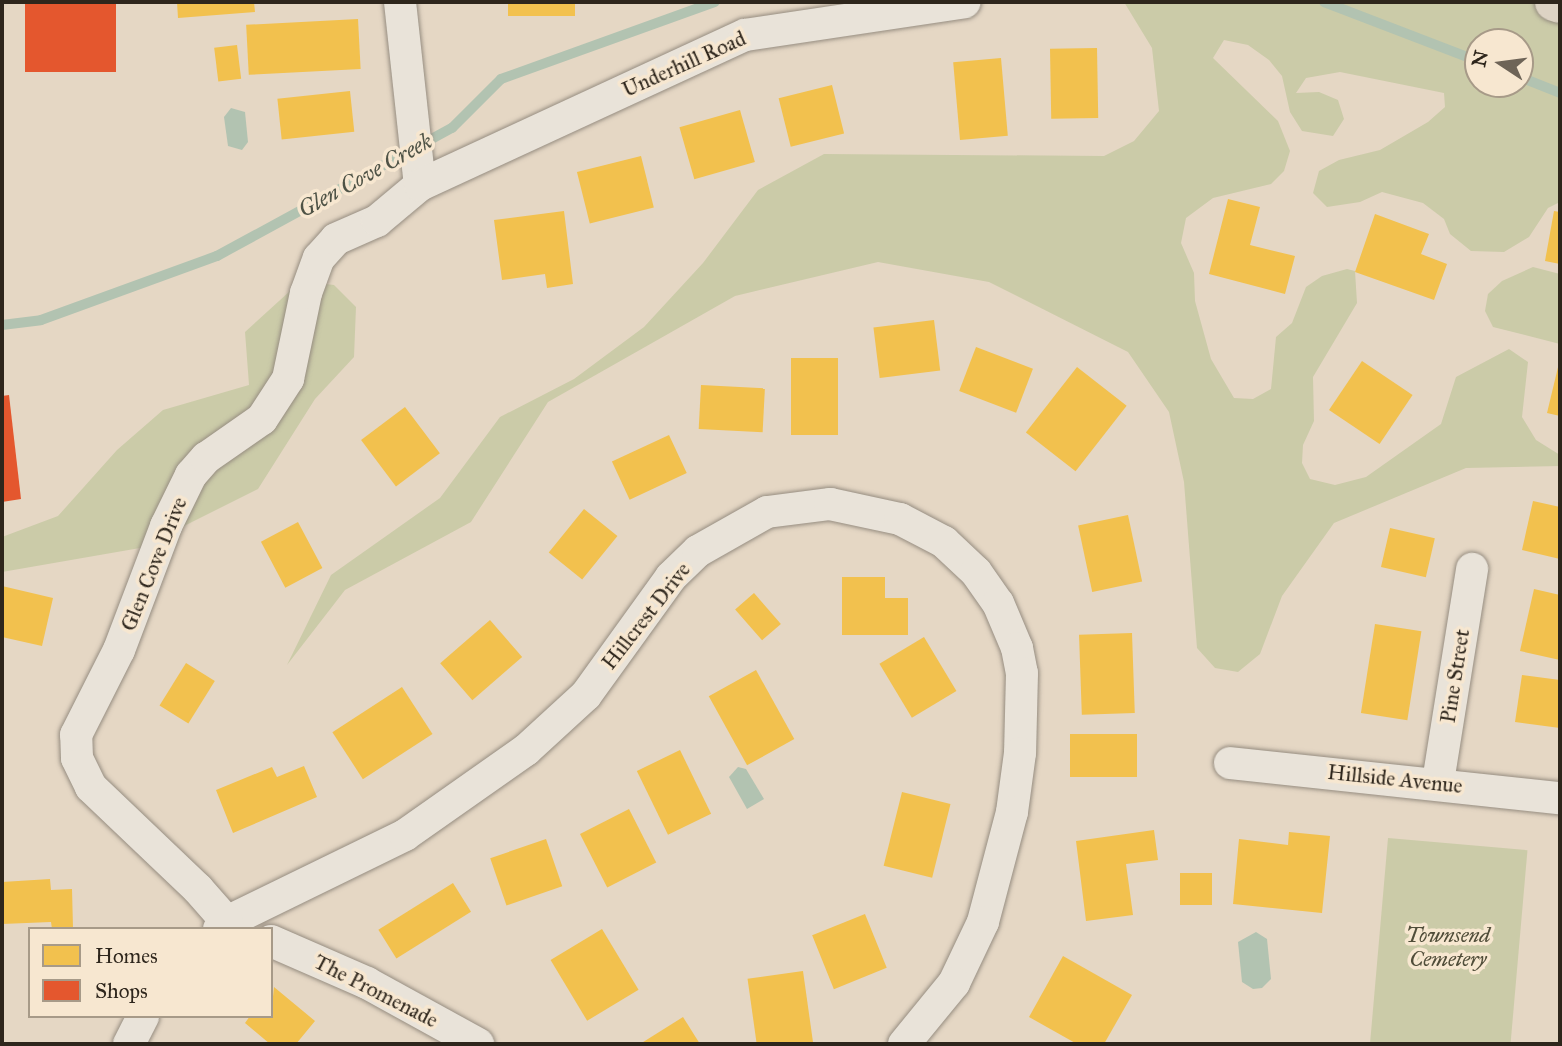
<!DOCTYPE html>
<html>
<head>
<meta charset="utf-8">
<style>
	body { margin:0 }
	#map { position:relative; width:1562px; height:1046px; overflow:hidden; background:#e5d7c4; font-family:"IM FELL Great Primer",serif }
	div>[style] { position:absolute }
	.green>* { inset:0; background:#cbcba8; transform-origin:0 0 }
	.water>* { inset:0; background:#b2c3b1 }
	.homes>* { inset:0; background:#f2c14e; transform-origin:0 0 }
	.shops>* { inset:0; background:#e4572e; transform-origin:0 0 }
	.stream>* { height:10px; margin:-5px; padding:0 5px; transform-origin:5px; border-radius:5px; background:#b2c3b1 }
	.roads { filter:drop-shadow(0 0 2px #968d81) drop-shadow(0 0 2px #968d81) }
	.minor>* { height:32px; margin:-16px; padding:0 16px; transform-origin:16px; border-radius:16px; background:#e9e3d9 }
	.primary>* { height:38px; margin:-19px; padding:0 19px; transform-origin:19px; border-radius:19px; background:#ddd3c4 }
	span { translate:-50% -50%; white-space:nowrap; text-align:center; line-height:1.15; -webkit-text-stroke:7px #f7e7d0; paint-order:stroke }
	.street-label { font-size:21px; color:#2e261c }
	.park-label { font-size:21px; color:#504d39; font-style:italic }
	.water-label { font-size:23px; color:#4f5346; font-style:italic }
	.frame { position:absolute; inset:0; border:4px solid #2e261c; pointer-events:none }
	.legend { position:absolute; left:28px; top:927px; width:245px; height:91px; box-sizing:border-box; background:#f7e7d0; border:2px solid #a79a88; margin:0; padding:9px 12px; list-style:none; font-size:21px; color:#2e261c }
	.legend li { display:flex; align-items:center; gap:14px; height:35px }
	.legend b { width:35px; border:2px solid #a79a88 }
	.north { position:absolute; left:1464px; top:28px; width:70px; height:70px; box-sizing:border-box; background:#f7e7d0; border:2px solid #a79a88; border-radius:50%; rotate:283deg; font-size:19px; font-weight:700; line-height:28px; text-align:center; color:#2e261c }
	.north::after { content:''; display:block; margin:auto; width:24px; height:32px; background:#6e6457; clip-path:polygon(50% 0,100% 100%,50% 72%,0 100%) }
</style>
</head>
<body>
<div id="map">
	<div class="green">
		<div style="clip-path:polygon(evenodd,1124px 2px,1560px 2px,1560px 202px,1548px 208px,1529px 237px,1504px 252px,1471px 251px,1450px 234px,1444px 219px,1423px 203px,1382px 192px,1360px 202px,1327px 207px,1313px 193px,1319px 171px,1339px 160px,1380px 150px,1428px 122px,1445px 107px,1444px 93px,1340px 72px,1306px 78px,1296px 93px,1319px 92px,1338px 100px,1344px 119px,1333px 136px,1302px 131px,1290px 112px,1282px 76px,1269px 60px,1248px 45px,1224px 40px,1213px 58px,1278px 121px,1290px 151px,1284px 171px,1271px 184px,1213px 198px,1186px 218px,1181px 243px,1194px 273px,1195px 301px,1211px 359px,1234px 398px,1253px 399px,1271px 389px,1276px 337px,1292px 323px,1306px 287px,1322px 276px,1347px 269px,1355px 271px,1357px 303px,1313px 377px,1314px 421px,1303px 445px,1302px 463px,1310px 479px,1335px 485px,1366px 477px,1441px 424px,1456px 377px,1509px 349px,1528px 362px,1522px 417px,1536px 440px,1560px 455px,1560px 466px,1466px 468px,1334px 523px,1282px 596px,1260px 654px,1238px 672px,1215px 668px,1197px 648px,1184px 482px,1169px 412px,1128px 352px,989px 282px,878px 262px,735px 296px,548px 402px,471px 522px,345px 590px,287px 665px,331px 575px,440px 498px,500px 417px,574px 379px,644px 327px,703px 263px,758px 190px,824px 154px,1104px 156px,1134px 141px,1159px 111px,1152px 48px,1124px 2px,1478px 42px,1520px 42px,1520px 84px,1478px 84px,1478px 42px)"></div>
		<div style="clip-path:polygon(1533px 267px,1560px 274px,1560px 344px,1493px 327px,1485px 311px,1488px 294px,1502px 281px)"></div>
		<div style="clip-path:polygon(301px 281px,334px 285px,356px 307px,354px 357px,315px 399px,258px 489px,140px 548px,2px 572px,2px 537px,58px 516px,117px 450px,163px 410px,249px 385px,245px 332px)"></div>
		<div style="left:1388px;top:838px;width:140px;height:207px;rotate:5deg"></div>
	</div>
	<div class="water">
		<div style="clip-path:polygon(231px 108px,245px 112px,248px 142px,242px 150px,228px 146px,224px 117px)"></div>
		<div style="clip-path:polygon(738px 767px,746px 769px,764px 799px,747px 809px,729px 777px)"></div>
		<div style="clip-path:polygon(1256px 932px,1267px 939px,1271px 979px,1262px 988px,1253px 989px,1242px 982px,1238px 942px)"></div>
	</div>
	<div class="homes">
		<div style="clip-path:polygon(177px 2px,254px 2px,255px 12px,178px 18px)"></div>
		<div style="left:508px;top:2px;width:67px;height:14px"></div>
		<div style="left:358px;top:19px;width:50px;height:112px;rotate:87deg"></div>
		<div style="left:237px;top:45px;width:34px;height:23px;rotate:83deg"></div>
		<div style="left:1097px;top:48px;width:70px;height:47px;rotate:89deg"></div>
		<div style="left:1001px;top:58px;width:78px;height:48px;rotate:85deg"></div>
		<div style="left:832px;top:85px;width:50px;height:55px;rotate:76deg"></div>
		<div style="left:350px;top:91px;width:41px;height:73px;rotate:84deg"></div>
		<div style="left:740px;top:110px;width:54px;height:63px;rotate:74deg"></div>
		<div style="left:641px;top:156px;width:53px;height:66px;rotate:76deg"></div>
		<div style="clip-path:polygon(1228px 199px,1260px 207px,1250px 245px,1295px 256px,1285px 294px,1209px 274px)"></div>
		<div style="clip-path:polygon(564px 211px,573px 284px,547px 288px,545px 274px,502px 280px,494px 220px)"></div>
		<div style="clip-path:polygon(1554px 211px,1560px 212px,1560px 264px,1545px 261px)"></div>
		<div style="clip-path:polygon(1375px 214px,1429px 234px,1421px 254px,1447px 264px,1434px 300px,1355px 272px)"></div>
		<div style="left:934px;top:320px;width:51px;height:61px;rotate:83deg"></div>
		<div style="left:976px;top:347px;width:61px;height:47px;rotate:21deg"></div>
		<div style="left:791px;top:358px;width:47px;height:77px"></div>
		<div style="left:1362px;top:361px;width:61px;height:59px;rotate:34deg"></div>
		<div style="clip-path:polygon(1559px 363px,1560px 363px,1560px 416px,1547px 413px)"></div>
		<div style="left:1077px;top:367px;width:63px;height:83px;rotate:38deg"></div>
		<div style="left:701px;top:385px;width:64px;height:44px;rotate:3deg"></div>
		<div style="left:405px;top:407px;width:58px;height:55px;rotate:53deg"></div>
		<div style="left:669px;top:435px;width:42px;height:63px;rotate:65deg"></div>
		<div style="clip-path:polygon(1533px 501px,1560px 507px,1560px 559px,1522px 550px)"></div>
		<div style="left:584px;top:509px;width:43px;height:56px;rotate:39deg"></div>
		<div style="left:1128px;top:515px;width:68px;height:51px;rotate:78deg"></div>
		<div style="left:298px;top:522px;width:52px;height:42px;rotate:62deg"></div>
		<div style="left:1390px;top:528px;width:46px;height:40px;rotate:13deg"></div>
		<div style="clip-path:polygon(842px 577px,885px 577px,885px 598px,908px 598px,908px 635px,842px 635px)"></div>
		<div style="clip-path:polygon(2px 586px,53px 598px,42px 646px,2px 637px)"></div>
		<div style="clip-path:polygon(1534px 589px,1560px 595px,1560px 660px,1520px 651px)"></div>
		<div style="left:754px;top:593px;width:41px;height:25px;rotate:49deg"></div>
		<div style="left:490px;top:620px;width:49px;height:66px;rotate:49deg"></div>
		<div style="left:1375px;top:624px;width:47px;height:90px;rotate:9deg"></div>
		<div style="left:1132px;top:633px;width:80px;height:53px;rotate:88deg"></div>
		<div style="left:924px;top:637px;width:63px;height:52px;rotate:59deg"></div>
		<div style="left:186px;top:663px;width:34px;height:50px;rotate:32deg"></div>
		<div style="left:756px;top:670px;width:79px;height:54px;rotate:61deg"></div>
		<div style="clip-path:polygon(1522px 675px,1560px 680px,1560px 728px,1515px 722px)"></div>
		<div style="left:402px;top:687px;width:56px;height:83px;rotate:57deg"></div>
		<div style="left:1070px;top:734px;width:67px;height:43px"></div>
		<div style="left:680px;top:750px;width:71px;height:48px;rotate:64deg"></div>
		<div style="clip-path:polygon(304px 766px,317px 797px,233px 833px,216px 790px,272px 767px,277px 777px)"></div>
		<div style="left:902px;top:792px;width:50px;height:76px;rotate:14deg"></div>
		<div style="left:629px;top:809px;width:60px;height:55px;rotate:63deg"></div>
		<div style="clip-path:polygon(1154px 830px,1158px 860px,1126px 864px,1133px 915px,1086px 921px,1076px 841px)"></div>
		<div style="clip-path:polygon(1289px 832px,1330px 836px,1322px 913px,1233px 904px,1239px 839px,1288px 845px)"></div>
		<div style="left:546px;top:839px;width:50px;height:59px;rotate:71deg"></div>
		<div style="left:1212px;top:873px;width:32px;height:32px;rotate:90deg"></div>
		<div style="clip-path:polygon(50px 879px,51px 890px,72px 889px,73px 928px,52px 929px,51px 922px,2px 924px,2px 882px)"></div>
		<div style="left:453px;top:883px;width:34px;height:88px;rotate:58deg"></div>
		<div style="left:865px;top:914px;width:58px;height:57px;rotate:68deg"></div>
		<div style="left:602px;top:929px;width:71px;height:60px;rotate:59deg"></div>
		<div style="clip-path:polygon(1063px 956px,1132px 995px,1104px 1044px,1077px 1044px,1029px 1017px)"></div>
		<div style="left:803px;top:971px;width:74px;height:56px;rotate:82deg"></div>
		<div style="clip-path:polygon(274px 987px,315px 1021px,296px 1044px,270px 1044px,245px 1023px,250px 1016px,271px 1016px)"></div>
		<div style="clip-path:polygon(683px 1017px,700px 1044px,640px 1044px)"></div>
	</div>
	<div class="shops">
		<div style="left:25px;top:2px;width:91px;height:70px"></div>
		<div style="clip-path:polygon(9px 395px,21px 499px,2px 502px,2px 396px)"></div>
	</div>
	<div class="stream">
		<div style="left:1324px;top:2px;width:165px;rotate:21deg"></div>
		<div style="left:1520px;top:77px;width:43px;rotate:21.8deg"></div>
		<div style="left:2px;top:325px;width:39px;rotate:-7deg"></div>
		<div style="left:41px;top:320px;width:187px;rotate:-20deg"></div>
		<div style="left:217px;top:256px;width:268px;rotate:-28.6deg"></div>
		<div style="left:452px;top:128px;width:69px;rotate:-45deg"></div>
		<div style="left:501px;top:79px;width:227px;rotate:-19.8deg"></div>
	</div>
	<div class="roads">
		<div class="minor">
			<div style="left:400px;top:2px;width:184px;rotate:83.8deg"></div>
			<div style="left:1230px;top:763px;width:332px;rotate:6.1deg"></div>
			<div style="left:1438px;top:782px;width:216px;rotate:-80.9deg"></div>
			<div style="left:227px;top:922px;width:198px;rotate:-26deg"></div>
			<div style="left:405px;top:835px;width:148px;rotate:-35.1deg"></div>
			<div style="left:526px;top:750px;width:81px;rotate:-42.5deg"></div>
			<div style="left:586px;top:695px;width:145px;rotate:-54.2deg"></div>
			<div style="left:671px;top:577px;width:37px;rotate:-44deg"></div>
			<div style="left:698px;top:551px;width:79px;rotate:-29.5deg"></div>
			<div style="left:767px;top:512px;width:64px;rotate:-7.2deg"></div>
			<div style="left:830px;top:504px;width:72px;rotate:12.1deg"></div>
			<div style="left:900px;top:519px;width:50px;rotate:27.6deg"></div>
			<div style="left:944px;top:542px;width:44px;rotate:43.2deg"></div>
			<div style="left:976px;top:572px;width:38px;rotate:55deg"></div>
			<div style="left:998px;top:603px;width:49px;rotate:67.1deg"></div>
			<div style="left:1017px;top:648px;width:25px;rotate:79deg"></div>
			<div style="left:1022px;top:673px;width:80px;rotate:91.4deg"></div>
			<div style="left:1020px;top:753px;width:60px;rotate:97.7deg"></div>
			<div style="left:1012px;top:812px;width:114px;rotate:104.8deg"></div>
			<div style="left:983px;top:922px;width:68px;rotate:115.4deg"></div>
			<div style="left:954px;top:983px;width:79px;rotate:129.3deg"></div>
			<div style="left:219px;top:929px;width:11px;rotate:-41deg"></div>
			<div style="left:227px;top:922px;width:44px;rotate:-131.3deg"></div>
			<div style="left:198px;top:889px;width:148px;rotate:-136.4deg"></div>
			<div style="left:91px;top:787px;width:32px;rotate:-116deg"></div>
			<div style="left:77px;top:758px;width:23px;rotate:-92deg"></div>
			<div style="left:76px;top:735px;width:95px;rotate:-63.2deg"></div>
			<div style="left:119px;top:650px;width:133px;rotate:-69.2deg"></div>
			<div style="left:166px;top:526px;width:57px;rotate:-63.9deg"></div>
			<div style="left:191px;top:475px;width:23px;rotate:-49deg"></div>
			<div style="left:206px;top:458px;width:68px;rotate:-34.9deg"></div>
			<div style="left:262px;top:419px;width:48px;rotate:-57deg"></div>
			<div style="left:288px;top:379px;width:88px;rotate:-78.2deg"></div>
			<div style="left:306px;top:293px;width:37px;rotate:-70deg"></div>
			<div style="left:319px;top:258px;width:25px;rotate:-48deg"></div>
			<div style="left:336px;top:239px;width:45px;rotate:-23.7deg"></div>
			<div style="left:377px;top:221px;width:56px;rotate:-39.9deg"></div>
			<div style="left:420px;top:185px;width:358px;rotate:-24.8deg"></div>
			<div style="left:745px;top:35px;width:222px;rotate:-8.5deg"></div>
			<div style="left:271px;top:941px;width:105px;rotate:23.6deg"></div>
			<div style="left:367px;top:983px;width:127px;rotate:28.8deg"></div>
			<div style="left:129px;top:1044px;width:31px;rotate:-63deg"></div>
		</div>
		<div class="primary">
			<div style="left:1554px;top:2px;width:6px;rotate:18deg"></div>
		</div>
	</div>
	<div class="street-label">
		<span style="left:684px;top:64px;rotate:-24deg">Underhill Road</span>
		<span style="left:154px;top:564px;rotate:-68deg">Glen Cove Drive</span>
		<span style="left:646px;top:616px;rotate:-52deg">Hillcrest Drive</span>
		<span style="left:1455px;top:676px;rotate:-81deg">Pine Street</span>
		<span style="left:1395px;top:779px;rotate:6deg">Hillside Avenue</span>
		<span style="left:376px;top:991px;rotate:27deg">The Promenade</span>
	</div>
	<div class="park-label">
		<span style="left:1448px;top:947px">Townsend<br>Cemetery</span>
	</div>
	<div class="water-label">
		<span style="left:365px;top:175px;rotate:-29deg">Glen Cove Creek</span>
	</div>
	<div class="frame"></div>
	<ul class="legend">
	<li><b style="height:19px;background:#f2c14e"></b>Homes</li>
	<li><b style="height:19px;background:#e4572e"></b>Shops</li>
	</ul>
	<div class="north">N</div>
</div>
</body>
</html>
